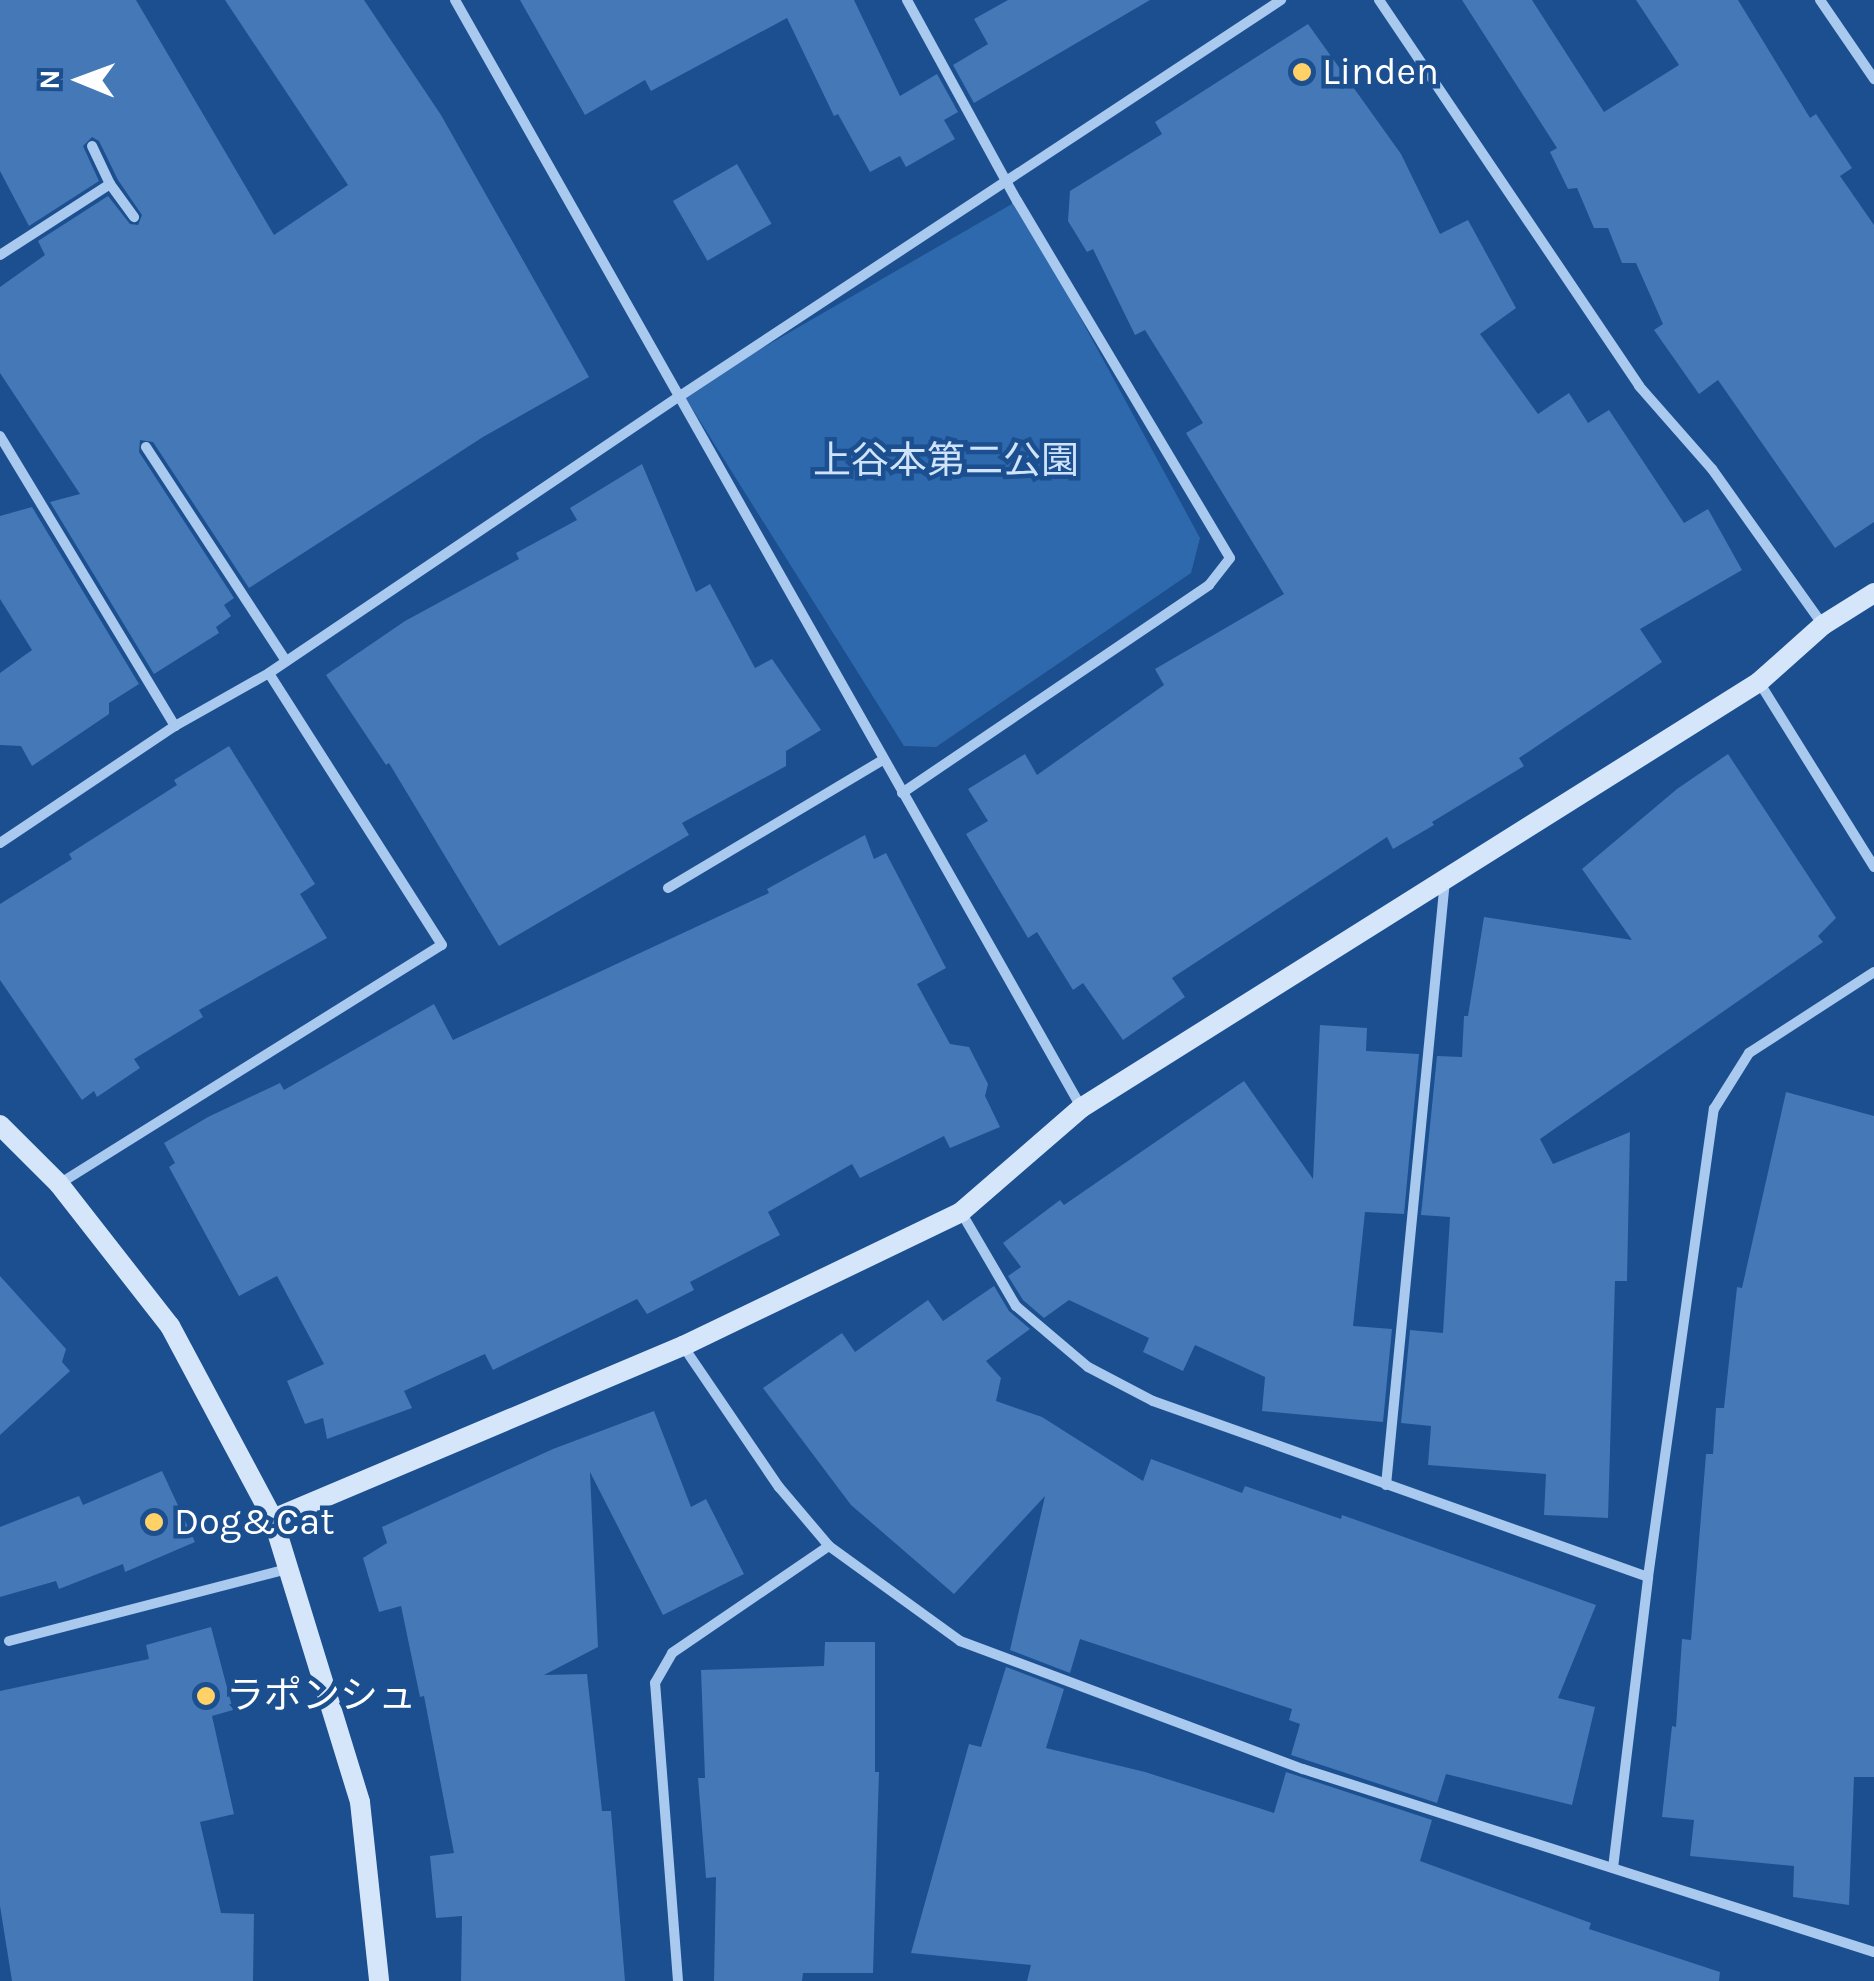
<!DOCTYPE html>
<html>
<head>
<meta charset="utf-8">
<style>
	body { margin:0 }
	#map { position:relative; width:1874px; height:1981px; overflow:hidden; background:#1b4f8f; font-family:Karla,"Noto Sans JP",sans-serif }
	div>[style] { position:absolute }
	.green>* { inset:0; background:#2e69ad }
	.building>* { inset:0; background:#4478b7; transform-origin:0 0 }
	.street>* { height:10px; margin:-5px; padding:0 5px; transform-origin:5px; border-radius:5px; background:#a9c9ee }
	.secondary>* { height:20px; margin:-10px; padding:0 10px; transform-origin:10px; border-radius:10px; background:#d6e6fa }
	.dots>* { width:28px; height:28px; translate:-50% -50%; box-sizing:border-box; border:5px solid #1b4f8f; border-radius:50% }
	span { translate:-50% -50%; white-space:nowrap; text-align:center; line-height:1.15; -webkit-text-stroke:9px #1b4f8f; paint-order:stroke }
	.poi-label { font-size:38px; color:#fff }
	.left { translate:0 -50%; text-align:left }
	.park-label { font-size:38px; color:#cfe3fa }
	.north { position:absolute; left:30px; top:30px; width:100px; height:100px; -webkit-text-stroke:8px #1b4f8f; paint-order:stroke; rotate:271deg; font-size:28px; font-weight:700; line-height:40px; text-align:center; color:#fff }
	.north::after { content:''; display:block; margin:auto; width:35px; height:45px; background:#fff; clip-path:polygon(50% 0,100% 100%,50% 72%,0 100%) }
</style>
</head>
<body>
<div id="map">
	<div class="green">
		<div style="clip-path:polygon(1017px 201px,1200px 538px,1191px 573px,936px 747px,904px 746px,683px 394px)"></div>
	</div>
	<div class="building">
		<div style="clip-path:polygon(0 0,136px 0,274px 235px,348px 185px,225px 0,364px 0,441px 115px,589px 377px,483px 437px,249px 588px,153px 442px,140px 440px,139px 452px,234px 598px,224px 605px,231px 616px,216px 627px,219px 633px,154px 674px,50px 502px,80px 494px,0 373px,0 287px,45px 255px,38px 241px,108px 196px,130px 224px,138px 225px,142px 215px,118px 180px,99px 141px,92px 137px,83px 146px,99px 181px,29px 226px,0 171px)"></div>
		<div style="clip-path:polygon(520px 0,854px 0,900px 96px,937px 74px,958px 112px,944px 120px,955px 139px,906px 167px,900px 156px,870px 172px,838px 114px,834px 116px,787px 18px,651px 91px,645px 80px,585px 115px)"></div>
		<div style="clip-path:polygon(1008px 0,1150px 0,974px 103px,953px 65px,988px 44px,974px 19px)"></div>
		<div style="clip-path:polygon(1462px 0,1532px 0,1604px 112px,1679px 65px,1636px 0,1738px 0,1810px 118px,1816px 114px,1852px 168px,1840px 176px,1874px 225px,1874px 522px,1835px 548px,1718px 380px,1699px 394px,1654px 330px,1663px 324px,1636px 263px,1622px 263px,1608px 228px,1594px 228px,1577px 188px,1568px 189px,1550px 152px,1557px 148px)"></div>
		<div style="clip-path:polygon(1308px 24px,1401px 154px,1440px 234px,1468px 220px,1516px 308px,1480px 334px,1538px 414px,1569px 393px,1588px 423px,1609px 410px,1684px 523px,1708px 509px,1742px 570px,1640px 629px,1662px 662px,1519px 758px,1524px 766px,1432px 822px,1434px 825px,1393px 849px,1387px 837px,1172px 978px,1185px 997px,1123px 1040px,1083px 983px,1073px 990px,1037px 932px,1028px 938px,966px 834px,988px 821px,968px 789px,1025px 754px,1037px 775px,1164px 685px,1155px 669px,1284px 594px,1186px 433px,1203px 423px,1145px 330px,1135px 335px,1093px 249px,1087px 252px,1068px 221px,1070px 191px,1162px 134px,1155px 122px)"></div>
		<div style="left:737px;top:164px;width:69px;height:74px;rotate:60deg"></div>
		<div style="clip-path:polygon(642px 464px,696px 592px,710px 584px,755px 668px,772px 659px,821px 730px,786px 751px,786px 766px,682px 823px,689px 835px,499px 946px,389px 763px,386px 765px,326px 675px,405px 621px,519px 559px,516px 553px,577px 520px,570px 508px)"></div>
		<div style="clip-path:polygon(32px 507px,139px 684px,109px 703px,109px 714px,32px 766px,21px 746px,0 745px,0 673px,32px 650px,0 599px,0 516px)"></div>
		<div style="clip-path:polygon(229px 746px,315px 884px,300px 894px,327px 938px,199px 1010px,203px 1017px,134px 1059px,140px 1068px,97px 1097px,94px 1091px,82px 1100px,0 980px,0 904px,72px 859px,69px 854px,177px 785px,174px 780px)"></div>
		<div style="clip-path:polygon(1728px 754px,1836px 918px,1818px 936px,1823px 942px,1540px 1139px,1553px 1164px,1630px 1132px,1627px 1281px,1615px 1281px,1608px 1518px,1544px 1515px,1546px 1474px,1428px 1465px,1431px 1426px,1401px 1423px,1410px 1330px,1443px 1333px,1450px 1217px,1421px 1215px,1437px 1056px,1462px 1057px,1464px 1016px,1468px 1016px,1484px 917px,1632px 940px,1582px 869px,1677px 789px)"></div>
		<div style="clip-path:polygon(865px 835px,874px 859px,886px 853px,946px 968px,917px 984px,950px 1044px,969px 1047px,988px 1084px,985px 1096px,1000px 1127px,950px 1148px,944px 1136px,860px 1178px,852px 1164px,768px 1212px,780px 1235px,690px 1282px,694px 1290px,647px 1314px,637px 1299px,493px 1370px,485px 1354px,404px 1391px,412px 1408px,327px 1439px,323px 1418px,305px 1424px,287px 1381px,324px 1364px,277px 1276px,239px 1296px,169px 1167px,175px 1163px,164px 1143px,208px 1117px,280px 1083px,284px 1090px,434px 1004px,453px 1040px,769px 893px,767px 889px)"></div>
		<div style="clip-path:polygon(1320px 1025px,1367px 1028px,1366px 1051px,1419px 1054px,1404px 1214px,1365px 1212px,1353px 1326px,1392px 1329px,1383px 1422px,1262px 1411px,1265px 1377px,1195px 1345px,1183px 1371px,1143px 1352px,1149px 1338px,1069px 1300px,1044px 1318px,1023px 1300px,1008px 1276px,1021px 1267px,1003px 1243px,1060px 1200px,1064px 1205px,1244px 1081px,1313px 1179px)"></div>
		<div style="clip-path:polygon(1786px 1092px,1874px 1116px,1874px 1777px,1854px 1777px,1849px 1905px,1793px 1897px,1794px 1866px,1690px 1856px,1694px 1820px,1662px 1817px,1672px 1726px,1676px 1727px,1682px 1639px,1691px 1640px,1706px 1454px,1713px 1454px,1716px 1408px,1724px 1408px,1737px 1287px,1742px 1288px)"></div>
		<div style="clip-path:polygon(0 1276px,66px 1349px,62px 1362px,70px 1371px,0 1435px)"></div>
		<div style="clip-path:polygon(994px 1286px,1009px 1311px,1030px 1329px,986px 1361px,1001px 1378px,996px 1401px,1042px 1417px,1143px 1481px,1151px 1459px,1242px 1493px,1245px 1486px,1341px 1519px,1342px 1515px,1596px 1605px,1558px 1698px,1595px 1707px,1572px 1805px,1446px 1774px,1437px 1803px,1291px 1755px,1300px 1724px,1289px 1720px,1292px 1709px,1080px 1639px,1070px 1673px,1010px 1650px,1045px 1496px,954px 1594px,851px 1505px,763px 1388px,842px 1333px,855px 1352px,928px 1300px,943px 1321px)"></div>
		<div style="clip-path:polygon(654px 1411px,691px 1507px,706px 1499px,744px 1574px,663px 1615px,590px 1472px,598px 1647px,544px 1675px,587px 1674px,602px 1811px,611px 1811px,625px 1981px,461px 1981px,462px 1916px,436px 1918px,430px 1856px,454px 1853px,424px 1696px,420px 1697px,401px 1606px,379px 1612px,363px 1558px,387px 1543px,382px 1527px,553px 1449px)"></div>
		<div style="clip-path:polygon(162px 1471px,195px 1542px,125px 1572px,123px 1564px,59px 1589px,56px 1581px,0 1597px,0 1527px,79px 1496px,83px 1505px)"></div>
		<div style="clip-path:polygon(211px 1627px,233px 1710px,212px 1716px,234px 1814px,200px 1822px,221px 1913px,254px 1914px,253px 1981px,12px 1981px,0 1906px,0 1691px,149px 1659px,146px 1645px)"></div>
		<div style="clip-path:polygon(825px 1642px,875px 1642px,875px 1772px,879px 1772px,873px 1973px,803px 1973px,802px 1981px,714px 1981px,716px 1877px,706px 1878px,698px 1778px,705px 1778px,701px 1670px,824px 1666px)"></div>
		<div style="clip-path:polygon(1006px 1667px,1064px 1689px,1046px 1748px,1145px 1772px,1274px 1813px,1286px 1772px,1432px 1820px,1420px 1861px,1591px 1923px,1589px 1929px,1720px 1972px,1719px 1981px,1027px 1981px,1031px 1965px,911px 1953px,969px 1744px,981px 1747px)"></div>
	</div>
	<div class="street">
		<div style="left:455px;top:0;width:1272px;rotate:60.51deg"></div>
		<div style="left:1379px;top:0;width:465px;rotate:56deg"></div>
		<div style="left:1639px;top:386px;width:111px;rotate:48.7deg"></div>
		<div style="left:1712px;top:469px;width:191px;rotate:54.6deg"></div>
		<div style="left:1820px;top:0;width:96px;rotate:55.6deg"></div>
		<div style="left:92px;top:146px;width:42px;rotate:64.7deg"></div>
		<div style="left:110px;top:184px;width:41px;rotate:54deg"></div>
		<div style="left:0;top:255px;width:131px;rotate:-32.8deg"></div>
		<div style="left:0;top:436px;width:339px;rotate:58.9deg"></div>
		<div style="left:146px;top:447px;width:256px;rotate:56.8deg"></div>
		<div style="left:1759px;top:682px;width:218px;rotate:58.1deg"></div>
		<div style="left:902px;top:793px;width:371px;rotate:-34.1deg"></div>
		<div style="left:1209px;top:585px;width:34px;rotate:-52deg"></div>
		<div style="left:1230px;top:558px;width:416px;rotate:-120.8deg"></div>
		<div style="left:1017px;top:201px;width:229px;rotate:-118.7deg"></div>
		<div style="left:0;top:843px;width:211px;rotate:-33.8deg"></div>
		<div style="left:175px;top:726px;width:108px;rotate:-29.4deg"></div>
		<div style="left:269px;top:673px;width:496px;rotate:-34deg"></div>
		<div style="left:680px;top:396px;width:720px;rotate:-33.38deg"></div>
		<div style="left:668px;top:888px;width:250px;rotate:-30.8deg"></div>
		<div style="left:59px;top:1184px;width:451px;rotate:-32deg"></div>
		<div style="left:442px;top:945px;width:322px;rotate:-122.5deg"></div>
		<div style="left:961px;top:1212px;width:109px;rotate:59.7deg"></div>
		<div style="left:1016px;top:1306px;width:94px;rotate:40.3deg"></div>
		<div style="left:1088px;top:1367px;width:73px;rotate:27.6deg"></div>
		<div style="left:1153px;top:1401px;width:525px;rotate:19.57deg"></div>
		<div style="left:683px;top:1346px;width:171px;rotate:55.8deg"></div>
		<div style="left:779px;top:1487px;width:77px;rotate:49.7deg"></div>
		<div style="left:829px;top:1546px;width:162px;rotate:35.9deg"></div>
		<div style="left:960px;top:1641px;width:366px;rotate:20.5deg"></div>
		<div style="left:1303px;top:1769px;width:600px;rotate:17.77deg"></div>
		<div style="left:1386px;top:1485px;width:608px;rotate:-84.43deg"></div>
		<div style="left:9px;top:1641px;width:288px;rotate:-14.5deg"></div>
		<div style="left:1613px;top:1868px;width:293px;rotate:-83.1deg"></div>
		<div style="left:1648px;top:1577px;width:473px;rotate:-82deg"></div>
		<div style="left:1714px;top:1109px;width:66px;rotate:-58deg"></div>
		<div style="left:1749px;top:1053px;width:149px;rotate:-32.9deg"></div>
		<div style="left:678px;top:1981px;width:299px;rotate:-94.4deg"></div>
		<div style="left:655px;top:1683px;width:34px;rotate:-60deg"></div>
		<div style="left:672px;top:1653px;width:190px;rotate:-34.3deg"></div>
	</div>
	<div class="secondary">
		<div style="left:0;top:1125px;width:83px;rotate:45deg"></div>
		<div style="left:59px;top:1184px;width:180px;rotate:52deg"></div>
		<div style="left:170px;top:1326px;width:219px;rotate:61.9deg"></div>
		<div style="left:273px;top:1519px;width:296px;rotate:72.9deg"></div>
		<div style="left:360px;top:1802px;width:180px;rotate:83.9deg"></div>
		<div style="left:273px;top:1519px;width:445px;rotate:-22.9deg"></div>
		<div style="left:683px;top:1346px;width:309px;rotate:-25.7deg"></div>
		<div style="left:961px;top:1212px;width:159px;rotate:-40.9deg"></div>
		<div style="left:1081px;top:1108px;width:801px;rotate:-32.14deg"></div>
		<div style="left:1759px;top:682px;width:86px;rotate:-41.7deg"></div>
		<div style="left:1823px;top:625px;width:60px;rotate:-32.1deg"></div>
	</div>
	<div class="dots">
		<div style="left:1302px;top:72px;background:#ffd166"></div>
		<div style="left:154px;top:1522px;background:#ffd166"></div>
		<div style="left:206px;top:1696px;background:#ffd166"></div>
	</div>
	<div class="poi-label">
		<span class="left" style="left:1322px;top:72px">Linden</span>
		<span class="left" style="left:174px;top:1522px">Dog&amp;Cat</span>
		<span class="left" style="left:226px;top:1696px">ラポンシュ</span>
	</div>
	<div class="park-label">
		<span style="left:946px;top:461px">上谷本第二公園</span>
	</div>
	<div class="north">N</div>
</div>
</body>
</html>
